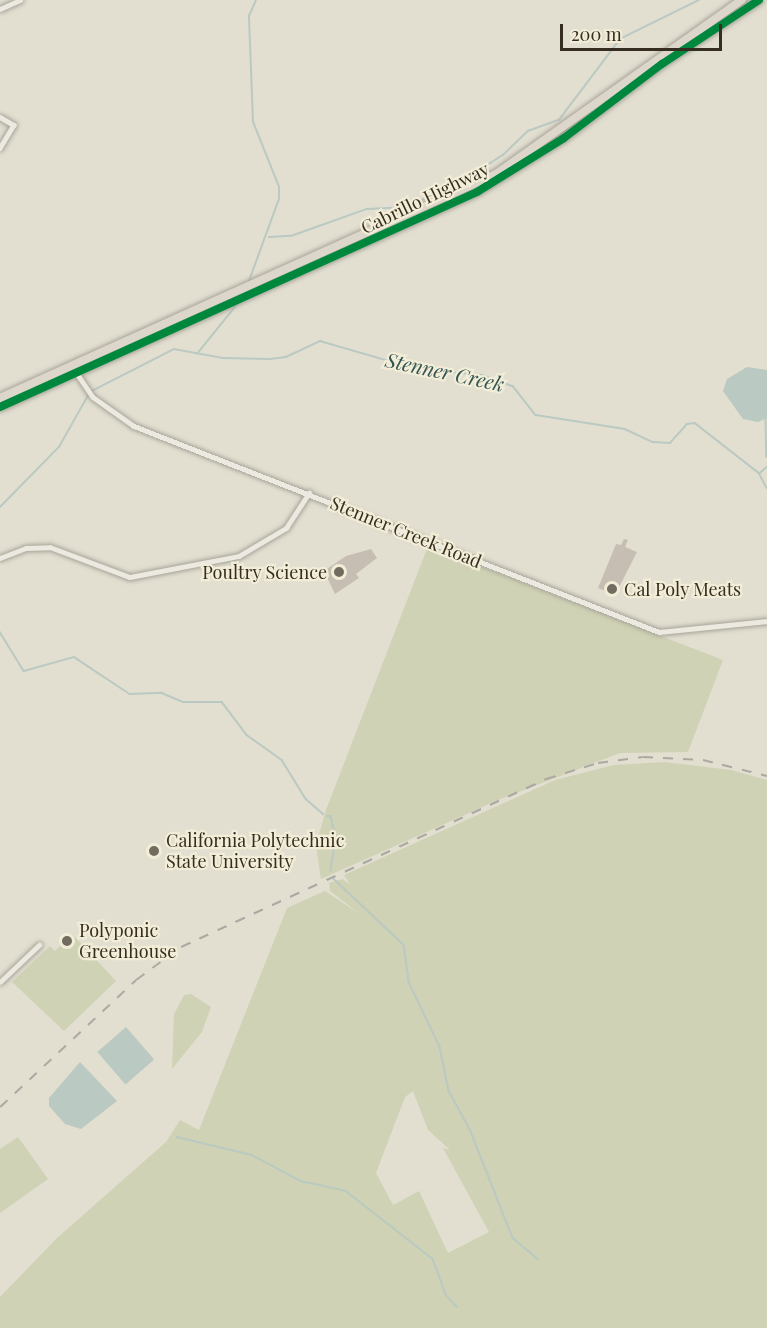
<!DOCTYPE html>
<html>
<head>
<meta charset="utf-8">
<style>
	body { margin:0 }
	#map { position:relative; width:767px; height:1328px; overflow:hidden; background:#e2dfd1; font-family:"Playfair Display",serif }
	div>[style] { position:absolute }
	.green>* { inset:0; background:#cfd2b4 }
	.water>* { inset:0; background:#bac9c1; transform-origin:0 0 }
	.stream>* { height:1.5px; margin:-0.75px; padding:0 0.75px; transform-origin:0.75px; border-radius:0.75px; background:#bac9c1 }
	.building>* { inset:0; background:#c6beb2 }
	.roads { filter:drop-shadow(0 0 2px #a8a499) drop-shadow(0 0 2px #a8a499) }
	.minor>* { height:4.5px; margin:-2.25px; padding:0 2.25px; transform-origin:2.25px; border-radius:2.25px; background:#ebe9e0 }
	.trunk>* { height:8px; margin:-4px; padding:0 4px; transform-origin:4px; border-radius:4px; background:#dcd7ca }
	.rail>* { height:1.5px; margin-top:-0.75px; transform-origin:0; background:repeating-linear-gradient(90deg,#aba9a1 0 10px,transparent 0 20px) }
	.cycleway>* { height:8px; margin:-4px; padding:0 4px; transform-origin:4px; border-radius:4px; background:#00873e }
	.dots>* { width:16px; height:16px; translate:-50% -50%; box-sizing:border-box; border:3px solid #f2edd7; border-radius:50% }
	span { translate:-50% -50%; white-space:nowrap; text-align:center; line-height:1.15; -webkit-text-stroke:4.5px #f2edd7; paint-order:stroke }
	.street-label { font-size:18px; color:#362d21 }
	.poi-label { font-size:18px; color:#362d21 }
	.right { translate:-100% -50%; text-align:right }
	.left { translate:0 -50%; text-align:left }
	.water-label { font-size:20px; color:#325454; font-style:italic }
	.scale { position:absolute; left:560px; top:24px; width:162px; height:27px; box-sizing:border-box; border:3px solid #362d21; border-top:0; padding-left:8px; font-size:18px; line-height:21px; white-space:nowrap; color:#362d21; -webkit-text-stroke:4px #f2edd7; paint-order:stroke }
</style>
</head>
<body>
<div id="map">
	<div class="green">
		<div style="clip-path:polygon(428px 546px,723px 660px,688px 752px,620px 753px,498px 800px,321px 879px,316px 845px,326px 810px)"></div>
		<div style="clip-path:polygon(evenodd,665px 762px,731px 770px,767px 780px,767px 1328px,0 1328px,0 1297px,57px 1238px,166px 1142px,180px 1120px,199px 1130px,287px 908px,325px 891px,361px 915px,330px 891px,329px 883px,342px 879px,350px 884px,344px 875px,555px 780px,614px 765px,665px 762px,413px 1091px,428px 1130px,450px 1150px,443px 1148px,489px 1232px,448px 1253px,419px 1191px,393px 1205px,376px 1173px,405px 1097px,413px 1091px)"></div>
		<div style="clip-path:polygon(72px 934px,116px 981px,64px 1031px,12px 982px,50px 946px,55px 951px)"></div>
		<div style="clip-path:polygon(191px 994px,211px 1007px,202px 1032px,172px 1069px,174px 1014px,184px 995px)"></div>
		<div style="clip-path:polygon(18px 1137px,48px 1179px,0 1213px,0 1149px)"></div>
	</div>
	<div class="water">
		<div style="clip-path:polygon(747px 367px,767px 370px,767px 418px,758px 422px,743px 419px,723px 391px,727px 379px)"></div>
		<div style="left:126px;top:1027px;width:43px;height:38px;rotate:49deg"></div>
		<div style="clip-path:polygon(80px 1062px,117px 1101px,81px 1129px,65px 1124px,49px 1106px,49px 1098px)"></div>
	</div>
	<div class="stream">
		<div style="left:269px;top:237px;width:22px;rotate:-3deg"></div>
		<div style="left:291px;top:236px;width:81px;rotate:-19.6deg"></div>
		<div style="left:367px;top:209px;width:41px;rotate:-2.8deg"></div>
		<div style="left:408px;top:207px;width:72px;rotate:-26.6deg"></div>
		<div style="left:472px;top:175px;width:37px;rotate:-33deg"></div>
		<div style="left:503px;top:155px;width:35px;rotate:-44deg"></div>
		<div style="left:528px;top:131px;width:33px;rotate:-20deg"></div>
		<div style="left:559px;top:120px;width:101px;rotate:-53deg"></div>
		<div style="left:620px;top:39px;width:88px;rotate:-26.3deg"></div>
		<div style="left:249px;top:281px;width:87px;rotate:-69.9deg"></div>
		<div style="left:279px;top:199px;width:12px;rotate:-90deg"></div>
		<div style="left:279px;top:187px;width:70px;rotate:-111.8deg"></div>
		<div style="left:253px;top:122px;width:106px;rotate:-92.2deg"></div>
		<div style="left:249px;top:16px;width:17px;rotate:-66deg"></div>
		<div style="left:197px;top:354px;width:67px;rotate:-51.1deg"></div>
		<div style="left:92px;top:391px;width:92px;rotate:-27.1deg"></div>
		<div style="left:174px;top:349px;width:50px;rotate:10.4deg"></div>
		<div style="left:223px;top:358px;width:47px;rotate:1.2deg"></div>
		<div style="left:270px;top:359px;width:16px;rotate:-7deg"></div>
		<div style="left:286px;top:357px;width:38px;rotate:-25deg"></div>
		<div style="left:320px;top:341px;width:101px;rotate:16.1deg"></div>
		<div style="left:417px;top:369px;width:65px;rotate:5.3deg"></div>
		<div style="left:482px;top:375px;width:33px;rotate:20deg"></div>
		<div style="left:513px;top:386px;width:37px;rotate:52deg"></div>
		<div style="left:536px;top:415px;width:90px;rotate:8.9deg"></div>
		<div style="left:625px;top:429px;width:31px;rotate:25deg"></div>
		<div style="left:653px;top:442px;width:17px;rotate:3deg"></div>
		<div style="left:670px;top:443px;width:25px;rotate:-48deg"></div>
		<div style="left:687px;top:424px;width:8px;rotate:-7deg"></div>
		<div style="left:695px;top:423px;width:81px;rotate:38deg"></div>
		<div style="left:759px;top:473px;width:17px;rotate:62deg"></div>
		<div style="left:766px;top:418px;width:39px;rotate:89deg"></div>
		<div style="left:760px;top:473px;width:9px;rotate:-41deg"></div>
		<div style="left:0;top:507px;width:84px;rotate:-45.5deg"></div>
		<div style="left:59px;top:447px;width:61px;rotate:-60.5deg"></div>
		<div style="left:0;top:632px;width:46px;rotate:58.4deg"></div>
		<div style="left:24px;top:671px;width:52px;rotate:-15.6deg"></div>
		<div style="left:74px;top:657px;width:67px;rotate:33.5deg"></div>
		<div style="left:130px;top:694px;width:32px;rotate:-2deg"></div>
		<div style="left:162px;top:693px;width:23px;rotate:23deg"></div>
		<div style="left:183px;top:702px;width:39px"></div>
		<div style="left:222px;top:702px;width:41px;rotate:52.9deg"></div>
		<div style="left:247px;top:735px;width:43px;rotate:35.5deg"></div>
		<div style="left:282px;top:760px;width:46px;rotate:58.4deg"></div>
		<div style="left:306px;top:799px;width:23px;rotate:41deg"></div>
		<div style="left:327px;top:816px;width:4px"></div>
		<div style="left:331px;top:816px;width:24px;rotate:78deg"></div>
		<div style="left:336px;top:839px;width:32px;rotate:99deg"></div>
		<div style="left:333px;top:878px;width:98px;rotate:43.3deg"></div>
		<div style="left:404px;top:945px;width:37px;rotate:82deg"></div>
		<div style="left:409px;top:982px;width:72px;rotate:64.5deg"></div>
		<div style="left:440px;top:1047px;width:45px;rotate:78.4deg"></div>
		<div style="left:449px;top:1091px;width:43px;rotate:61.1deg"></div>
		<div style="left:470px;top:1129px;width:117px;rotate:68.5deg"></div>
		<div style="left:513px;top:1238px;width:33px;rotate:40deg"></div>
		<div style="left:177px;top:1137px;width:77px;rotate:13.5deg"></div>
		<div style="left:252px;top:1155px;width:55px;rotate:28deg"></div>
		<div style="left:301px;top:1181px;width:46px;rotate:12.5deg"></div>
		<div style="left:346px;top:1191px;width:110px;rotate:38deg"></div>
		<div style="left:433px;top:1259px;width:38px;rotate:70deg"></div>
		<div style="left:446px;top:1295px;width:16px;rotate:47deg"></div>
	</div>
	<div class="building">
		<div style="clip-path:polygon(624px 539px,628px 540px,625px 547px,637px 552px,615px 595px,598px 588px,616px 544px,621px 545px)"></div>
		<div style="clip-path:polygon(371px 549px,377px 558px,356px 574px,359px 578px,335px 594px,324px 571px,346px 556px)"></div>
	</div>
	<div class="roads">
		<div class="minor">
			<div style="left:0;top:9px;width:22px;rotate:-24deg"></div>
			<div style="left:0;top:117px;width:16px;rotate:30deg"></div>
			<div style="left:14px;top:125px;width:27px;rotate:121deg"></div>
			<div style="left:76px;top:372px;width:30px;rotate:56deg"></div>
			<div style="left:93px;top:397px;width:50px;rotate:35.3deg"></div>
			<div style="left:134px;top:426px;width:564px;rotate:21.42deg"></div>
			<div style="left:659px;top:632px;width:109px;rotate:-5.8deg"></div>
			<div style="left:0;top:558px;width:28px;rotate:-21deg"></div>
			<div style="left:26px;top:548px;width:24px;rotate:-2deg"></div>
			<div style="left:50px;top:547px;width:85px;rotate:20.6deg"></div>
			<div style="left:130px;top:577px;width:111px;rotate:-10.9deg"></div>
			<div style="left:239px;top:556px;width:55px;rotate:-30.8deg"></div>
			<div style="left:286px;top:528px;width:42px;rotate:-56.7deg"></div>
			<div style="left:0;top:982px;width:54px;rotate:-43.5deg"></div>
		</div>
		<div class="trunk">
			<div style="left:0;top:398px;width:544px;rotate:-24.3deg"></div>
			<div style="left:496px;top:174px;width:301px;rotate:-35.3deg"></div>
			<div style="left:0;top:407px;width:523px;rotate:-24.26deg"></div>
			<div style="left:477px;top:192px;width:102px;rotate:-31.8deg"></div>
			<div style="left:564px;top:138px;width:123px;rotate:-37.1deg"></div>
			<div style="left:662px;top:64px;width:116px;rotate:-33.4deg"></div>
		</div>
	</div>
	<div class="rail">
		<div style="left:0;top:1107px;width:186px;rotate:-43deg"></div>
		<div style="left:136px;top:980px;width:56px;rotate:-36.3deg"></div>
		<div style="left:181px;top:947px;width:402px;rotate:-24.7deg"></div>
		<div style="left:546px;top:779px;width:54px;rotate:-17.1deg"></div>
		<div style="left:598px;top:763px;width:45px;rotate:-7.6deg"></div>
		<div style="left:643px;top:757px;width:60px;rotate:2.9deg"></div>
		<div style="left:703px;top:760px;width:66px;rotate:14deg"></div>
	</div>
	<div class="cycleway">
		<div style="left:0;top:407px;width:523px;rotate:-24.26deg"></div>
		<div style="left:477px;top:192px;width:102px;rotate:-31.8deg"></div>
		<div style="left:564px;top:138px;width:123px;rotate:-37.1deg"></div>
		<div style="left:662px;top:64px;width:116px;rotate:-33.4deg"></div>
	</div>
	<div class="dots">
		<div style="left:339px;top:572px;background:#726b5f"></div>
		<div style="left:612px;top:589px;background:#726b5f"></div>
		<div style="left:154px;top:851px;background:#726b5f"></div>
		<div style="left:67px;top:941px;background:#726b5f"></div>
	</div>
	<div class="street-label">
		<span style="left:425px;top:198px;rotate:-26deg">Cabrillo Highway</span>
		<span style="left:406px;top:532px;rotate:22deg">Stenner Creek Road</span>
	</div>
	<div class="poi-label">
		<span class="right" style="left:327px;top:572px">Poultry Science</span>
		<span class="left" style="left:624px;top:589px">Cal Poly Meats</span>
		<span class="left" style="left:166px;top:851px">California Polytechnic<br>State University</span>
		<span class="left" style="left:79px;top:941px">Polyponic<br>Greenhouse</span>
	</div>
	<div class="water-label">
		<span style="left:445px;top:371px;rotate:12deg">Stenner Creek</span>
	</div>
	<div class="scale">200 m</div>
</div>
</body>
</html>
